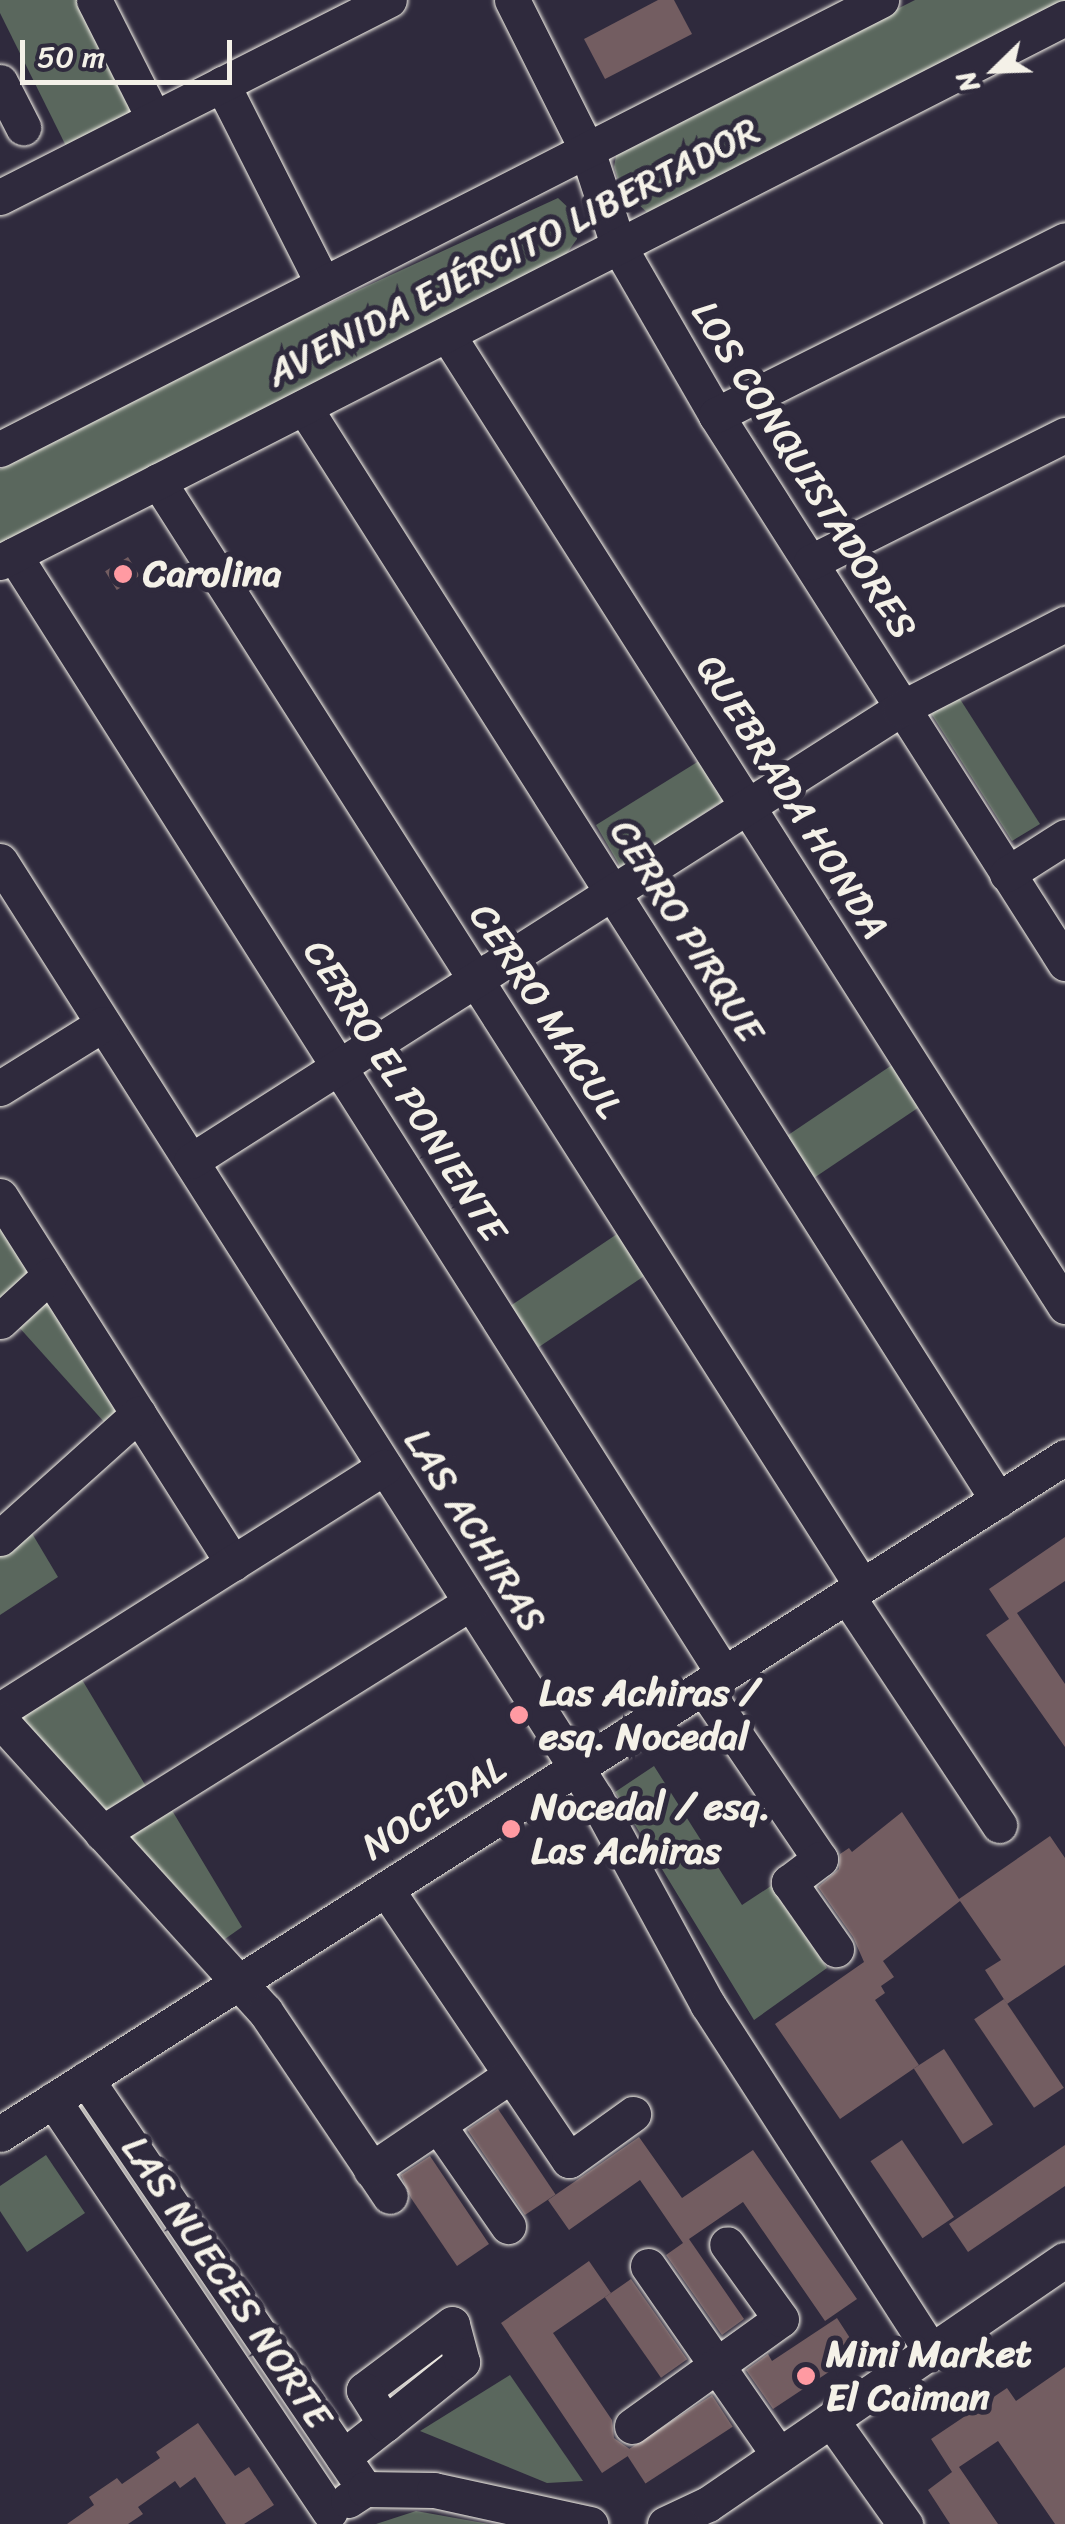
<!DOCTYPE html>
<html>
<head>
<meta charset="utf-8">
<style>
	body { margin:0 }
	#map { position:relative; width:1065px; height:2524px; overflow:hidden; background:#2f2a3d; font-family:Sriracha,sans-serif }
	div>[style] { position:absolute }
	.green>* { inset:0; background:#5a675d; transform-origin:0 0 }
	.building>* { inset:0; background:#735d61; transform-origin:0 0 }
	.roads { filter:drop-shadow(0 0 2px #f4f1e8) drop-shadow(0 0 2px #f4f1e8) }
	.minor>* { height:35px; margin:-17.5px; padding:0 17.5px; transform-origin:17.5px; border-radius:17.5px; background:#2f2a3d }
	.dots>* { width:28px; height:28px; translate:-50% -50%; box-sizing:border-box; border:5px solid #2f2a3d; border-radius:50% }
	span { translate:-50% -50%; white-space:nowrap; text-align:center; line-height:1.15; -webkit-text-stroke:10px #2f2a3d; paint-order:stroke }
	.street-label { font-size:38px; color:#f4f1e8 }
	.poi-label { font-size:38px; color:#f4f1e8; font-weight:700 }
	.left { translate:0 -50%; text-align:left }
	.north { position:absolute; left:945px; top:20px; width:100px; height:100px; -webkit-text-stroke:8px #2f2a3d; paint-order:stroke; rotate:247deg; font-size:28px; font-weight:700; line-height:40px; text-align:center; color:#f4f1e8 }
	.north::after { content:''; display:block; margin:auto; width:35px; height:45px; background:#f4f1e8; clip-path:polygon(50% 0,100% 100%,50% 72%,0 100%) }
	.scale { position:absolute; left:20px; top:40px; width:212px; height:45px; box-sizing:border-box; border:5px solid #f4f1e8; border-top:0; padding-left:12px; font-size:30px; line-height:35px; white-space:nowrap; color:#f4f1e8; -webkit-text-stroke:8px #2f2a3d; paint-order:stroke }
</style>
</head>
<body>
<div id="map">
	<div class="green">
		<div style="clip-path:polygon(0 0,86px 0,140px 109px,66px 146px,0 13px)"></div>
		<div style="clip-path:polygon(915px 0,1065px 0,1065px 5px,653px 218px,620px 187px,614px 167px,617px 150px)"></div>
		<div style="clip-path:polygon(558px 198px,575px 214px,577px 239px,562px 260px,0 547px,0 469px,243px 343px)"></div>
		<div style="clip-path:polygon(958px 696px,1040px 824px,1012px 841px,932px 715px,933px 707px)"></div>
		<div style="clip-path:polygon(707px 756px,724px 800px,621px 868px,596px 825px)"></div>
		<div style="left:895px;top:1063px;width:50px;height:132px;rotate:56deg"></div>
		<div style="clip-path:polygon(0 1211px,123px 1407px,105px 1423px,0 1306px)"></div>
		<div style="left:620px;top:1232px;width:50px;height:132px;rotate:56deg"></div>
		<div style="clip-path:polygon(30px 1530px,58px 1577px,0 1615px,0 1556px)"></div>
		<div style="clip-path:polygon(78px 1673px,147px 1788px,105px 1816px,13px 1715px)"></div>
		<div style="clip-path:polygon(654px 1766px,742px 1905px,774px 1884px,827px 1968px,754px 2020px,615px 1792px)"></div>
		<div style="clip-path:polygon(170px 1807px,242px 1927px,215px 1946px,123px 1838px)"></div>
		<div style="clip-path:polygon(46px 2155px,85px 2213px,27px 2252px,0 2211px,0 2186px)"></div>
		<div style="clip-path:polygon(510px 2375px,583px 2481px,547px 2483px,420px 2431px)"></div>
		<div style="clip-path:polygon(416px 2511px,489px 2524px,376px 2524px)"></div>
	</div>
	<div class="building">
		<div style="clip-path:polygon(658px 0,674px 0,692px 34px,605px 79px,584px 39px)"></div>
		<div style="left:128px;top:557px;width:22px;height:27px;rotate:58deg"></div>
		<div style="clip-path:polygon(1065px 1537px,1065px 1581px,1017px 1613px,1065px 1684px,1065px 1747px,986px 1635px,1009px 1619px,989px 1589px)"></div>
		<div style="clip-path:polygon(902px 1812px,959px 1899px,1050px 1836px,1065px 1858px,1065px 1965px,1007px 2004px,985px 1970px,1001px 1960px,960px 1901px,883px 1961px,894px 1977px,881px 1986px,885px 1993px,875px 2000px,919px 2065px,840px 2119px,775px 2024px,864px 1962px,853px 1937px,818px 1887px,839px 1869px,840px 1854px,849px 1848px,852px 1852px)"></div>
		<div style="left:1004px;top:1999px;width:107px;height:36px;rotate:56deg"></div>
		<div style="left:944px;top:2049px;width:90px;height:36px;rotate:57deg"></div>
		<div style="left:498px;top:2109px;width:103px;height:37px;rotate:56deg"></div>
		<div style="clip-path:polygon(639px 2137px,682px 2198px,753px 2150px,857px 2299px,825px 2321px,743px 2202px,689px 2239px,744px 2319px,722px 2335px,666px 2255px,683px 2243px,640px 2180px,569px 2230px,548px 2200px)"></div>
		<div style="left:902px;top:2140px;width:93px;height:38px;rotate:56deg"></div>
		<div style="clip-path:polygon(1065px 2145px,1065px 2186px,968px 2252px,949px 2224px)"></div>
		<div style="clip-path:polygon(430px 2156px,489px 2244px,457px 2266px,411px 2198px,401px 2175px)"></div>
		<div style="clip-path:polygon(589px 2261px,611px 2293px,553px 2333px,612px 2420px,614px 2438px,634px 2452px,602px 2473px,501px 2323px)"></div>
		<div style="left:631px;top:2279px;width:98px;height:32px;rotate:55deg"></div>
		<div style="clip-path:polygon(837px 2318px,859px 2352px,773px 2409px,746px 2370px,768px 2354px,772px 2361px)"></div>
		<div style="clip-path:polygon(1065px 2367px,1065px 2524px,1055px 2524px,998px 2441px,959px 2467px,998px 2524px,950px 2524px,928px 2490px,952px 2472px,931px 2439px,1007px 2388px,1016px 2401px)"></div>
		<div style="left:712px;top:2395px;width:38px;height:104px;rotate:57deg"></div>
		<div style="clip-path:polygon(198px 2423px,235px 2476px,249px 2467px,274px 2505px,244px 2524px,226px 2524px,195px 2477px,180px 2488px,175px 2481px,138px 2507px,143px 2514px,128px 2524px,67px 2524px,94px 2505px,89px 2497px,117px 2478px,122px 2484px,160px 2458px,156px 2452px)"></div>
	</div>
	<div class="roads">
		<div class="minor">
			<div style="left:94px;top:0;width:133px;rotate:63.2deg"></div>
			<div style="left:512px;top:0;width:168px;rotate:63.4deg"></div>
			<div style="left:587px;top:150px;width:100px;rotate:71.9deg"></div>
			<div style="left:618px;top:245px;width:196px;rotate:60deg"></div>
			<div style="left:716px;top:415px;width:650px;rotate:57.51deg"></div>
			<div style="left:0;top:82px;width:51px;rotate:62.9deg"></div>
			<div style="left:222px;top:84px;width:224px;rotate:63.2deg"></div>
			<div style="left:0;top:197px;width:436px;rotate:-26.9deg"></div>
			<div style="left:447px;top:334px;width:1152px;rotate:57.55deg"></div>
			<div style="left:304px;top:407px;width:1295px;rotate:57.59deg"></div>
			<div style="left:716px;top:415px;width:390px;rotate:-26.6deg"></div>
			<div style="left:0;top:449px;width:989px;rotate:-27.01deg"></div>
			<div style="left:158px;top:481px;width:1310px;rotate:57.5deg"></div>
			<div style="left:14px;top:555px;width:1325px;rotate:57.61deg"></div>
			<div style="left:0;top:562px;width:1196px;rotate:-27.06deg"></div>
			<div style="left:811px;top:562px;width:284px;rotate:-26.6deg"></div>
			<div style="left:0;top:861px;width:1111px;rotate:57.57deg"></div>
			<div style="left:596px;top:1799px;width:234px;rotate:61.5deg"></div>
			<div style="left:708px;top:2005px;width:413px;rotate:57.2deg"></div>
			<div style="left:1007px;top:874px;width:69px;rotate:-32.5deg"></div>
			<div style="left:0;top:1088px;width:121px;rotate:-31.9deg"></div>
			<div style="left:191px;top:1161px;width:841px;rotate:-32.52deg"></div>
			<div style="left:900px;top:709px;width:186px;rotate:-27.3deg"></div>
			<div style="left:0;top:1196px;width:435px;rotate:57.6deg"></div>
			<div style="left:0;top:1321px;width:68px;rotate:-42.6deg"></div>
			<div style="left:0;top:1538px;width:186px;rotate:-41.9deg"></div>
			<div style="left:847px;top:1596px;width:275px;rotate:56.4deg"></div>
			<div style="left:703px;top:1687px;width:208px;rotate:55.8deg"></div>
			<div style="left:820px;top:1859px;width:39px;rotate:143deg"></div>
			<div style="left:789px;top:1882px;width:82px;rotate:55deg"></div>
			<div style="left:0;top:1710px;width:455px;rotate:-32.3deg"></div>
			<div style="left:0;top:1720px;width:394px;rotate:47.7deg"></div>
			<div style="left:265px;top:2011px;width:223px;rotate:56deg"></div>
			<div style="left:102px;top:1833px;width:435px;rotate:-32deg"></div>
			<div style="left:386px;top:1889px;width:327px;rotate:56deg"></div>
			<div style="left:569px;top:2160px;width:79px;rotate:-35.7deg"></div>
			<div style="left:86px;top:2079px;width:496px;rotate:55.8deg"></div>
			<div style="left:53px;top:2100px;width:496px;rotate:56.1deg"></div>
			<div style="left:438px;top:2125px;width:123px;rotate:55.3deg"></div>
			<div style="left:0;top:2134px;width:1262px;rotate:-32.44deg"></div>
			<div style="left:371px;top:2170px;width:169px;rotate:-34.2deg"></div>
			<div style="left:648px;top:2266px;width:230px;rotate:55.3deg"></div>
			<div style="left:831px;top:2420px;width:128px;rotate:54.6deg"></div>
			<div style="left:632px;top:2426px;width:183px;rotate:-35.7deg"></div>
			<div style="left:781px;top:2319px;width:92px;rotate:-125.8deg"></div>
			<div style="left:343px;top:2457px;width:53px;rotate:-38.2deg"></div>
			<div style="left:385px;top:2424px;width:99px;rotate:-38.8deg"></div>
			<div style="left:462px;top:2362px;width:39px;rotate:-105deg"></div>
			<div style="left:452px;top:2324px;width:110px;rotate:143.1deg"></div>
			<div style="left:364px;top:2390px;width:40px;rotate:58deg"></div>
			<div style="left:348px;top:2500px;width:20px;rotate:-33deg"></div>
			<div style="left:365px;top:2489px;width:69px;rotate:0.8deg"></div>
			<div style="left:434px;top:2490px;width:160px;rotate:12.3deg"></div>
			<div style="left:665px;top:2524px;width:47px;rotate:-24.9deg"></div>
			<div style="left:708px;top:2504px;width:432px;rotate:-34.4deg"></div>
		</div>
	</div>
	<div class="dots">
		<div style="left:123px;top:574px;background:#ff9aa2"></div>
		<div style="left:519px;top:1715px;background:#ff9aa2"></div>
		<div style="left:511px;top:1829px;background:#ff9aa2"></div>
		<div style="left:806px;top:2376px;background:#ff9aa2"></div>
	</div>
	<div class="street-label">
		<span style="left:513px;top:252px;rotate:-27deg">AVENIDA EJÉRCITO LIBERTADOR</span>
		<span style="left:804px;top:470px;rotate:58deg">LOS CONQUISTADORES</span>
		<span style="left:792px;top:797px;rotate:58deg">QUEBRADA HONDA</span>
		<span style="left:687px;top:931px;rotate:58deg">CERRO PIRQUE</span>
		<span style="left:546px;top:1011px;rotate:57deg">CERRO MACUL</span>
		<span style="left:405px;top:1091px;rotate:58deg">CERRO EL PONIENTE</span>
		<span style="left:475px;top:1530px;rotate:58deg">LAS ACHIRAS</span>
		<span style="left:434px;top:1808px;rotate:-32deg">NOCEDAL</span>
		<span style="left:227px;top:2282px;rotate:56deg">LAS NUECES NORTE</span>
	</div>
	<div class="poi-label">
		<span class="left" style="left:143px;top:574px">Carolina</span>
		<span class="left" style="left:539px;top:1715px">Las Achiras /<br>esq. Nocedal</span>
		<span class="left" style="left:531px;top:1829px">Nocedal / esq.<br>Las Achiras</span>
		<span class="left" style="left:826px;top:2376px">Mini Market<br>El Caiman</span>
	</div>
	<div class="north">N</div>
	<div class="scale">50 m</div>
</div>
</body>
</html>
